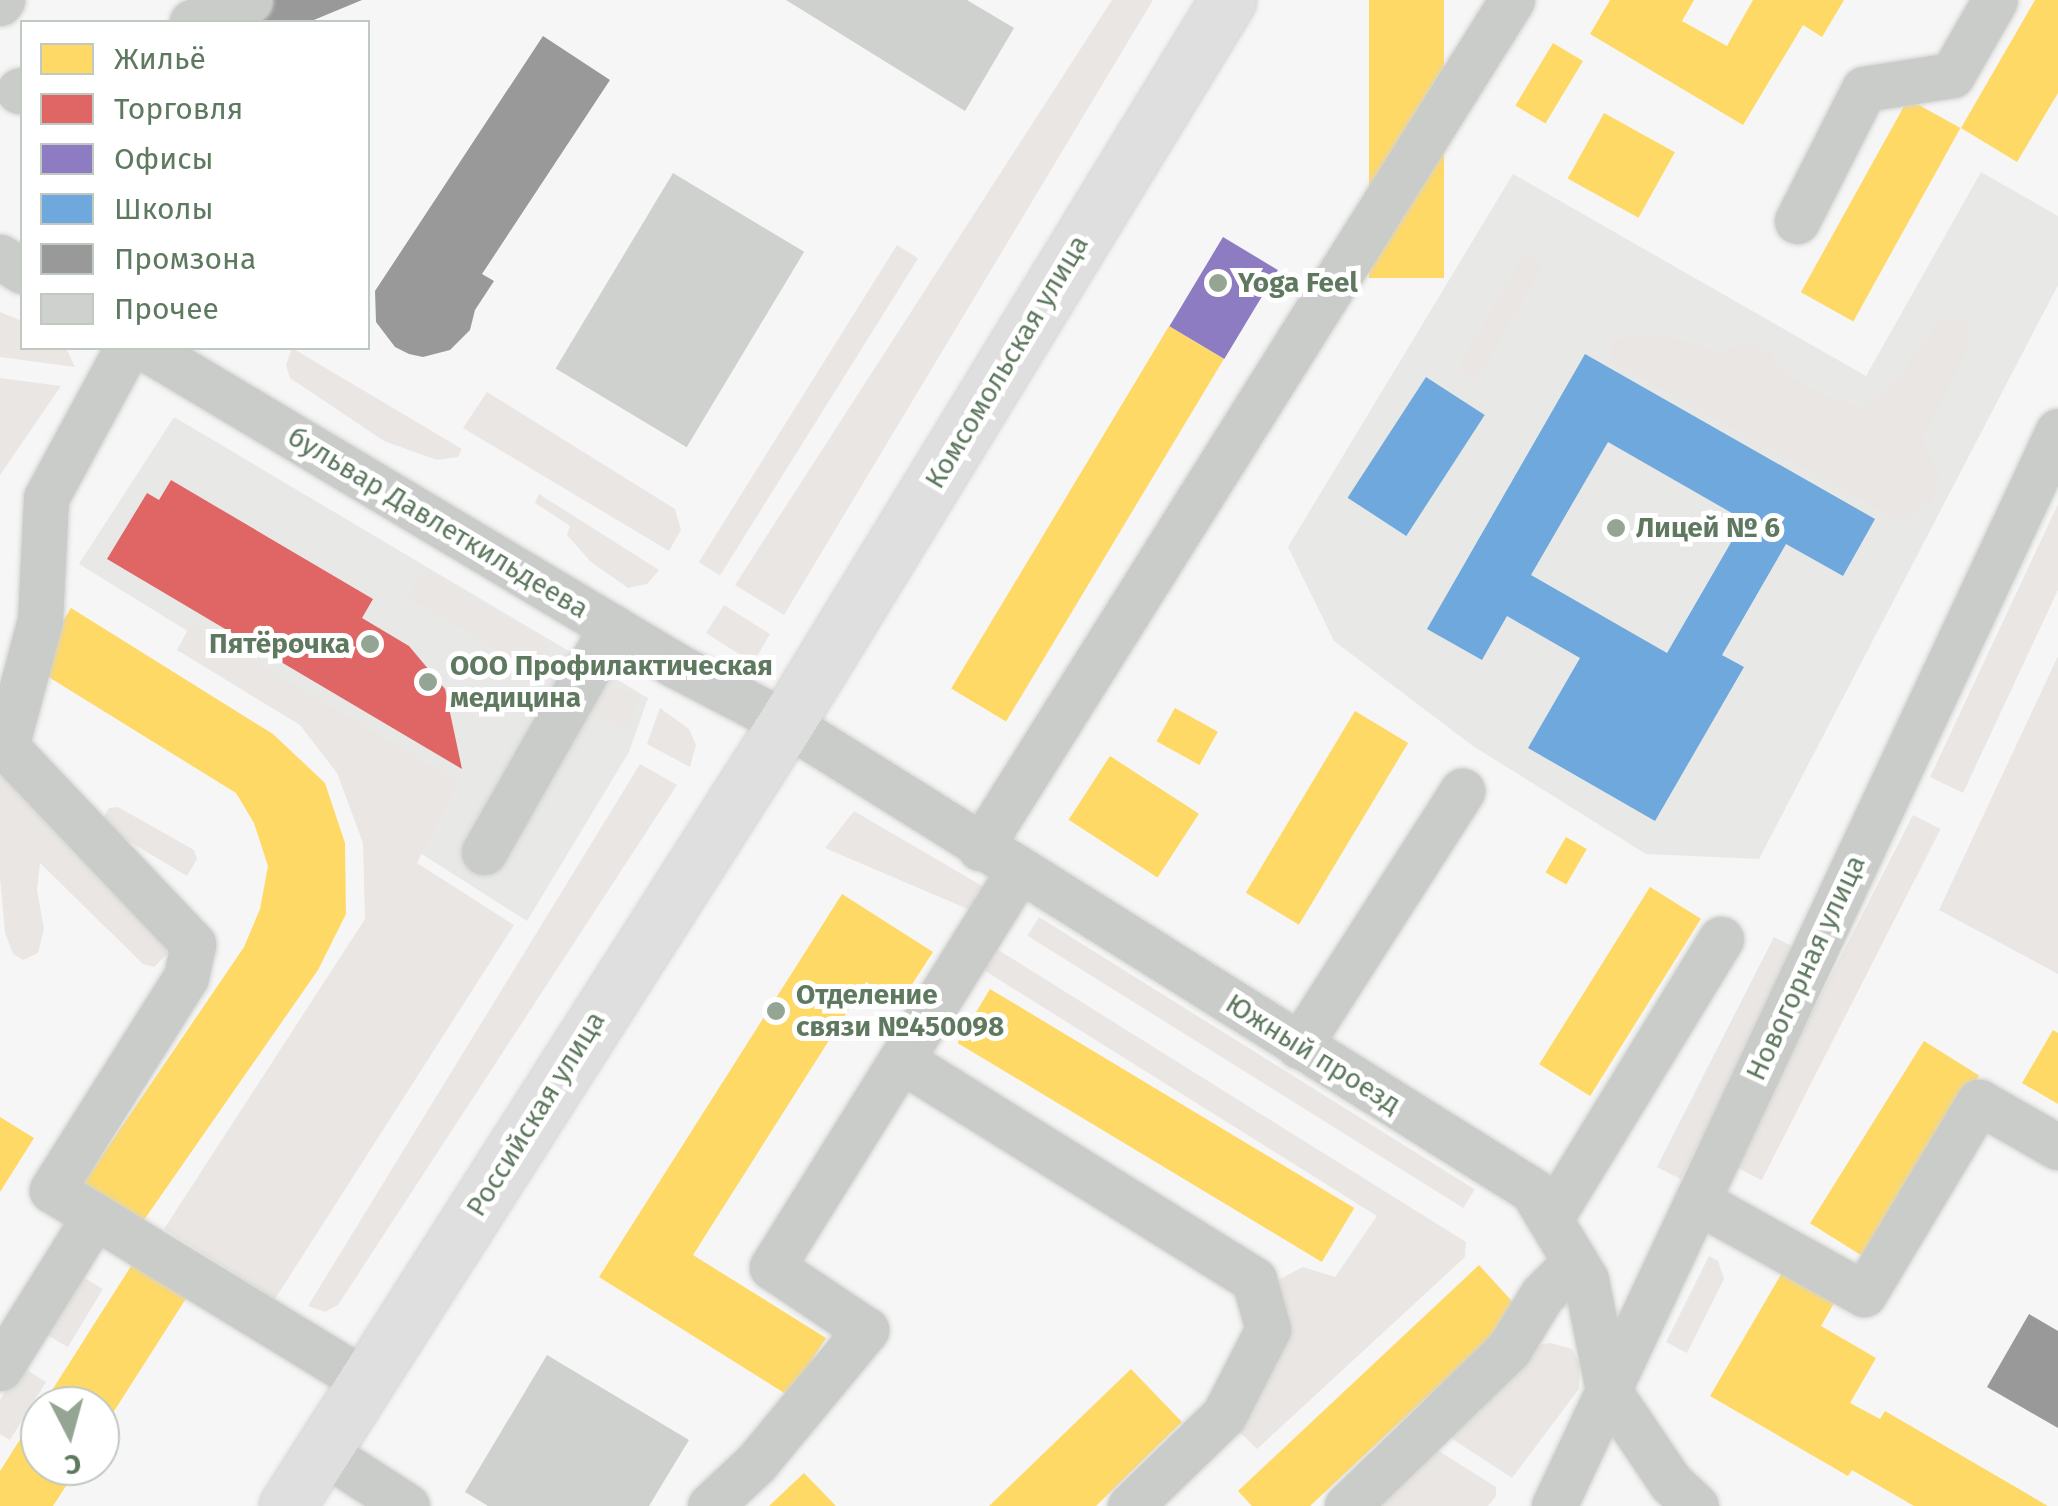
<!DOCTYPE html>
<html>
<head>
<meta charset="utf-8">
<style>
	body { margin:0 }
	#map { position:relative; width:2058px; height:1506px; overflow:hidden; background:#f7f6f6; font-family:"Fira Sans",sans-serif }
	div>[style] { position:absolute }
	.built>* { inset:0; background:#e8e8e6 }
	.green>* { inset:0; background:#eae6e4; transform-origin:0 0 }
	.homes>* { inset:0; background:#ffd966; transform-origin:0 0 }
	.shops>* { inset:0; background:#e06666 }
	.offices>* { inset:0; background:#8e7cc3; transform-origin:0 0 }
	.schools>* { inset:0; background:#6fa8dc; transform-origin:0 0 }
	.industry>* { inset:0; background:#999 }
	.building>* { inset:0; background:#cfd1ce; transform-origin:0 0 }
	.roads { filter:drop-shadow(0 0 2px #d2d3d1) drop-shadow(0 0 2px #d2d3d1) }
	.minor>* { height:45px; margin:-22.5px; padding:0 22.5px; transform-origin:22.5px; border-radius:22.5px; background:#c9ccc9 }
	.major>* { height:55px; margin:-27.5px; padding:0 27.5px; transform-origin:27.5px; border-radius:27.5px; background:#dedfde }
	.dots>* { width:28px; height:28px; translate:-50% -50%; box-sizing:border-box; border:5px solid #fff; border-radius:50% }
	span { translate:-50% -50%; white-space:nowrap; text-align:center; line-height:1.15; -webkit-text-stroke:10px #fff; paint-order:stroke }
	.poi-label { font-size:28px; color:#5e795f; font-weight:700 }
	.left { translate:0 -50%; text-align:left }
	.right { translate:-100% -50%; text-align:right }
	.street-label { font-size:28px; color:#5e795f }
	.legend { position:absolute; left:20px; top:20px; width:350px; height:330px; box-sizing:border-box; background:#fff; border:2px solid #bfc9bf; margin:0; padding:12px 18px; list-style:none; font-size:30px; color:#5e795f }
	.legend li { display:flex; align-items:center; gap:20px; height:50px }
	.legend b { width:50px; border:2px solid #bfc9bf }
	.north { position:absolute; left:20px; top:1386px; width:100px; height:100px; box-sizing:border-box; background:#fff; border:2px solid #bfc9bf; border-radius:50%; rotate:174deg; font-size:28px; font-weight:700; line-height:40px; text-align:center; color:#5e795f }
	.north::after { content:''; display:block; margin:auto; width:35px; height:45px; background:#94a594; clip-path:polygon(50% 0,100% 100%,50% 72%,0 100%) }
</style>
</head>
<body>
<div id="map">
	<div class="built">
		<div style="clip-path:polygon(1981px 172px,2058px 216px,2058px 285px,1759px 859px,1646px 854px,1473px 746px,1334px 641px,1288px 547px,1513px 174px,1866px 376px)"></div>
		<div style="clip-path:polygon(174px 417px,648px 698px,629px 752px,527px 921px,420px 853px,445px 790px,79px 564px)"></div>
	</div>
	<div class="green">
		<div style="clip-path:polygon(1112px 0,1153px 0,784px 615px,735px 585px)"></div>
		<div style="left:897px;top:245px;width:25px;height:374px;rotate:32deg"></div>
		<div style="left:1524px;top:254px;width:22px;height:134px;rotate:30deg"></div>
		<div style="clip-path:polygon(0 312px,22px 321px,22px 348px,66px 348px,75px 367px,0 357px)"></div>
		<div style="clip-path:polygon(1948px 318px,1961px 320px,1969px 328px,1969px 340px,1965px 357px,1922px 439px,1940px 474px,1933px 500px,1902px 523px,1610px 360px,1611px 340px,1661px 335px,1719px 352px,1749px 342px,1770px 353px,1787px 375px,1827px 396px,1864px 408px,1902px 372px,1939px 322px)"></div>
		<div style="clip-path:polygon(292px 348px,462px 449px,458px 457px,437px 460px,384px 441px,290px 378px,286px 365px)"></div>
		<div style="clip-path:polygon(0 378px,61px 386px,0 475px)"></div>
		<div style="clip-path:polygon(487px 392px,675px 509px,681px 530px,669px 551px,463px 428px)"></div>
		<div style="clip-path:polygon(539px 494px,659px 570px,647px 584px,628px 588px,591px 562px,567px 535px,570px 526px,535px 503px)"></div>
		<div style="clip-path:polygon(2058px 504px,2058px 590px,1963px 793px,1930px 777px)"></div>
		<div style="clip-path:polygon(427px 571px,543px 640px,548px 651px,543px 677px,406px 596px)"></div>
		<div style="clip-path:polygon(724px 605px,770px 634px,758px 655px,739px 654px,706px 633px)"></div>
		<div style="clip-path:polygon(191px 624px,458px 782px,417px 863px,514px 925px,275px 1299px,164px 1229px,365px 919px,363px 843px,337px 773px,300px 725px,177px 650px)"></div>
		<div style="clip-path:polygon(2058px 656px,2058px 974px,1939px 910px)"></div>
		<div style="clip-path:polygon(619px 687px,640px 695px,627px 732px,586px 708px,600px 695px)"></div>
		<div style="clip-path:polygon(660px 708px,689px 729px,696px 745px,690px 767px,647px 744px)"></div>
		<div style="clip-path:polygon(0 760px,165px 948px,167px 954px,154px 967px,143px 964px,40px 863px,37px 890px,44px 929px,38px 953px,23px 960px,13px 954px,5px 933px,0 877px)"></div>
		<div style="clip-path:polygon(640px 764px,677px 785px,338px 1305px,325px 1312px,308px 1306px)"></div>
		<div style="clip-path:polygon(118px 807px,194px 850px,197px 859px,187px 876px,100px 824px,109px 808px)"></div>
		<div style="clip-path:polygon(854px 811px,984px 887px,970px 910px,825px 848px)"></div>
		<div style="left:1913px;top:815px;width:31px;height:394px;rotate:27deg"></div>
		<div style="left:1039px;top:917px;width:514px;height:22px;rotate:32deg"></div>
		<div style="left:1774px;top:937px;width:27px;height:258px;rotate:27deg"></div>
		<div style="clip-path:polygon(995px 948px,1466px 1242px,1465px 1257px,1257px 1449px,1228px 1421px,1272px 1283px,1303px 1267px,1335px 1277px,1377px 1216px,982px 969px)"></div>
		<div style="clip-path:polygon(1709px 1256px,1718px 1261px,1724px 1279px,1687px 1353px,1666px 1342px)"></div>
		<div style="left:78px;top:1274px;width:29px;height:68px;rotate:31deg"></div>
		<div style="clip-path:polygon(1551px 1343px,1572px 1349px,1580px 1365px,1579px 1389px,1512px 1478px,1437px 1429px,1542px 1344px)"></div>
		<div style="clip-path:polygon(21px 1366px,46px 1382px,10px 1440px,0 1434px,0 1400px)"></div>
		<div style="clip-path:polygon(1434px 1448px,1496px 1487px,1496px 1496px,1488px 1506px,1363px 1506px)"></div>
	</div>
	<div class="homes">
		<div style="left:1369px;top:0;width:75px;height:278px"></div>
		<div style="clip-path:polygon(1610px 0,1694px 0,1682px 21px,1727px 46px,1753px 0,1844px 0,1822px 37px,1803px 25px,1743px 125px,1590px 34px)"></div>
		<div style="clip-path:polygon(2035px 0,2058px 0,2058px 93px,2017px 162px,1961px 128px)"></div>
		<div style="left:1553px;top:43px;width:35px;height:73px;rotate:31deg"></div>
		<div style="left:1908px;top:99px;width:60px;height:221px;rotate:29deg"></div>
		<div style="left:1604px;top:113px;width:81px;height:75px;rotate:29deg"></div>
		<div style="left:1169px;top:326px;width:64px;height:423px;rotate:31deg"></div>
		<div style="clip-path:polygon(71px 608px,273px 734px,325px 783px,345px 843px,346px 914px,318px 970px,137px 1230px,78px 1191px,244px 947px,260px 909px,268px 866px,254px 823px,236px 793px,34px 668px)"></div>
		<div style="left:1175px;top:708px;width:49px;height:38px;rotate:29deg"></div>
		<div style="left:1355px;top:711px;width:62px;height:212px;rotate:31deg"></div>
		<div style="left:1110px;top:756px;width:106px;height:76px;rotate:33deg"></div>
		<div style="left:1566px;top:837px;width:24px;height:41px;rotate:30deg"></div>
		<div style="left:1650px;top:887px;width:60px;height:209px;rotate:32deg"></div>
		<div style="clip-path:polygon(842px 894px,933px 952px,900px 1003px,866px 982px,693px 1255px,826px 1338px,789px 1396px,599px 1277px)"></div>
		<div style="left:990px;top:989px;width:425px;height:63px;rotate:31deg"></div>
		<div style="clip-path:polygon(2053px 1030px,2058px 1033px,2058px 1104px,2022px 1083px)"></div>
		<div style="left:1924px;top:1041px;width:65px;height:215px;rotate:32deg"></div>
		<div style="clip-path:polygon(0 1117px,34px 1138px,0 1192px)"></div>
		<div style="clip-path:polygon(133px 1263px,187px 1297px,100px 1433px,100px 1406px,42px 1406px)"></div>
		<div style="clip-path:polygon(1479px 1265px,1520px 1310px,1310px 1506px,1252px 1506px,1238px 1491px)"></div>
		<div style="clip-path:polygon(1786px 1266px,1838px 1296px,1821px 1326px,1876px 1358px,1850px 1403px,1880px 1419px,1885px 1411px,2048px 1506px,1914px 1506px,1852px 1470px,1848px 1476px,1710px 1396px)"></div>
		<div style="clip-path:polygon(1131px 1369px,1182px 1422px,1096px 1506px,989px 1506px)"></div>
		<div style="clip-path:polygon(40px 1408px,40px 1466px,79px 1466px,53px 1506px,0 1506px,0 1471px)"></div>
		<div style="clip-path:polygon(804px 1473px,836px 1506px,769px 1506px)"></div>
	</div>
	<div class="shops">
		<div style="clip-path:polygon(171px 480px,373px 599px,362px 618px,409px 646px,445px 689px,462px 769px,107px 559px,147px 493px,159px 500px)"></div>
	</div>
	<div class="offices">
		<div style="left:1223px;top:237px;width:64px;height:104px;rotate:31deg"></div>
	</div>
	<div class="schools">
		<div style="clip-path:polygon(evenodd,1585px 354px,1875px 519px,1843px 576px,1786px 544px,1722px 655px,1744px 667px,1655px 821px,1528px 748px,1580px 658px,1507px 616px,1482px 660px,1427px 629px,1585px 354px,1608px 442px,1744px 520px,1667px 653px,1531px 575px,1608px 442px)"></div>
		<div style="left:1426px;top:377px;width:70px;height:144px;rotate:33deg"></div>
	</div>
	<div class="industry">
		<div style="clip-path:polygon(271px 0,362px 0,309px 22px,218px 22px)"></div>
		<div style="clip-path:polygon(543px 36px,610px 80px,482px 274px,494px 281px,475px 310px,470px 330px,450px 350px,423px 357px,409px 354px,395px 347px,376px 322px,375px 291px)"></div>
		<div style="clip-path:polygon(2029px 1314px,2058px 1331px,2058px 1428px,1987px 1387px)"></div>
	</div>
	<div class="building">
		<div style="clip-path:polygon(786px 0,967px 0,1014px 28px,965px 111px)"></div>
		<div style="left:673px;top:173px;width:153px;height:228px;rotate:31deg"></div>
		<div style="clip-path:polygon(547px 1355px,689px 1440px,649px 1506px,488px 1506px,465px 1492px)"></div>
	</div>
	<div class="roads">
		<div class="minor">
			<div style="left:0;top:3px;width:4px;rotate:-56deg"></div>
			<div style="left:192px;top:22px;width:61px;rotate:-21.1deg"></div>
			<div style="left:19px;top:91px;width:3px;rotate:-18deg"></div>
			<div style="left:1797px;top:221px;width:148px;rotate:-63.1deg"></div>
			<div style="left:1864px;top:89px;width:89px;rotate:-9deg"></div>
			<div style="left:1952px;top:75px;width:86px;rotate:-60.2deg"></div>
			<div style="left:0;top:257px;width:26px;rotate:32deg"></div>
			<div style="left:127px;top:348px;width:170px;rotate:118.4deg"></div>
			<div style="left:46px;top:498px;width:122px;rotate:92.8deg"></div>
			<div style="left:40px;top:620px;width:131px;rotate:105deg"></div>
			<div style="left:6px;top:747px;width:272px;rotate:46.5deg"></div>
			<div style="left:193px;top:944px;width:34px;rotate:102deg"></div>
			<div style="left:186px;top:977px;width:252px;rotate:122.2deg"></div>
			<div style="left:52px;top:1190px;width:368px;rotate:31.4deg"></div>
			<div style="left:145px;top:348px;width:620px;rotate:30.87deg"></div>
			<div style="left:677px;top:666px;width:123px;rotate:27.6deg"></div>
			<div style="left:786px;top:723px;width:880px;rotate:32.05deg"></div>
			<div style="left:1532px;top:1190px;width:105px;rotate:59deg"></div>
			<div style="left:1586px;top:1280px;width:112px;rotate:78.7deg"></div>
			<div style="left:1608px;top:1390px;width:112px;rotate:55.9deg"></div>
			<div style="left:1671px;top:1483px;width:34px;rotate:43deg"></div>
			<div style="left:980px;top:848px;width:1001px;rotate:-57.9deg"></div>
			<div style="left:484px;top:852px;width:259px;rotate:-60.4deg"></div>
			<div style="left:1299px;top:1046px;width:303px;rotate:-57.4deg"></div>
			<div style="left:901px;top:1060px;width:416px;rotate:31.9deg"></div>
			<div style="left:1254px;top:1280px;width:51px;rotate:74.1deg"></div>
			<div style="left:1268px;top:1329px;width:97px;rotate:117.1deg"></div>
			<div style="left:1224px;top:1415px;width:131px;rotate:135.9deg"></div>
			<div style="left:1697px;top:1201px;width:191px;rotate:29.1deg"></div>
			<div style="left:1864px;top:1294px;width:224px;rotate:-59.1deg"></div>
			<div style="left:1979px;top:1102px;width:91px;rotate:29.7deg"></div>
			<div style="left:1550px;top:1219px;width:328px;rotate:-58.6deg"></div>
			<div style="left:0;top:1368px;width:179px;rotate:-58deg"></div>
			<div style="left:322px;top:1451px;width:101px;rotate:32.9deg"></div>
			<div style="left:710px;top:1506px;width:63px;rotate:-43.1deg"></div>
			<div style="left:756px;top:1463px;width:173px;rotate:-50.4deg"></div>
			<div style="left:866px;top:1330px;width:113px;rotate:-146.2deg"></div>
			<div style="left:772px;top:1267px;width:465px;rotate:-58.1deg"></div>
			<div style="left:1347px;top:1506px;width:226px;rotate:-44.1deg"></div>
			<div style="left:1509px;top:1349px;width:63px;rotate:-58.6deg"></div>
			<div style="left:1542px;top:1295px;width:47px;rotate:-45deg"></div>
			<div style="left:1554px;top:1506px;width:1187px;rotate:-64.88deg"></div>
		</div>
		<div class="major">
			<div style="left:287px;top:1506px;width:928px;rotate:-57.49deg"></div>
			<div style="left:786px;top:723px;width:847px;rotate:-58.56deg"></div>
		</div>
	</div>
	<div class="dots">
		<div style="left:1218px;top:283px;background:#94a594"></div>
		<div style="left:1616px;top:528px;background:#94a594"></div>
		<div style="left:370px;top:644px;background:#94a594"></div>
		<div style="left:428px;top:682px;background:#94a594"></div>
		<div style="left:776px;top:1011px;background:#94a594"></div>
	</div>
	<div class="poi-label">
		<span class="left" style="left:1238px;top:283px">Yoga Feel</span>
		<span class="left" style="left:1636px;top:528px">Лицей № 6</span>
		<span class="right" style="left:350px;top:644px">Пятёрочка</span>
		<span class="left" style="left:450px;top:682px">ООО Профилактическая<br>медицина</span>
		<span class="left" style="left:796px;top:1011px">Отделение<br>связи №450098</span>
	</div>
	<div class="street-label">
		<span style="left:1007px;top:362px;rotate:-59deg">Комсомольская улица</span>
		<span style="left:438px;top:523px;rotate:31deg">бульвар Давлеткильдеева</span>
		<span style="left:1806px;top:968px;rotate:-65deg">Новогорная улица</span>
		<span style="left:1313px;top:1054px;rotate:32deg">Южный проезд</span>
		<span style="left:536px;top:1114px;rotate:-58deg">Российская улица</span>
	</div>
	<ul class="legend">
	<li><b style="height:28px;background:#ffd966"></b>Жильё</li>
	<li><b style="height:28px;background:#e06666"></b>Торговля</li>
	<li><b style="height:28px;background:#8e7cc3"></b>Офисы</li>
	<li><b style="height:28px;background:#6fa8dc"></b>Школы</li>
	<li><b style="height:28px;background:#999"></b>Промзона</li>
	<li><b style="height:28px;background:#cfd1ce"></b>Прочее</li>
	</ul>
	<div class="north">С</div>
</div>
</body>
</html>
